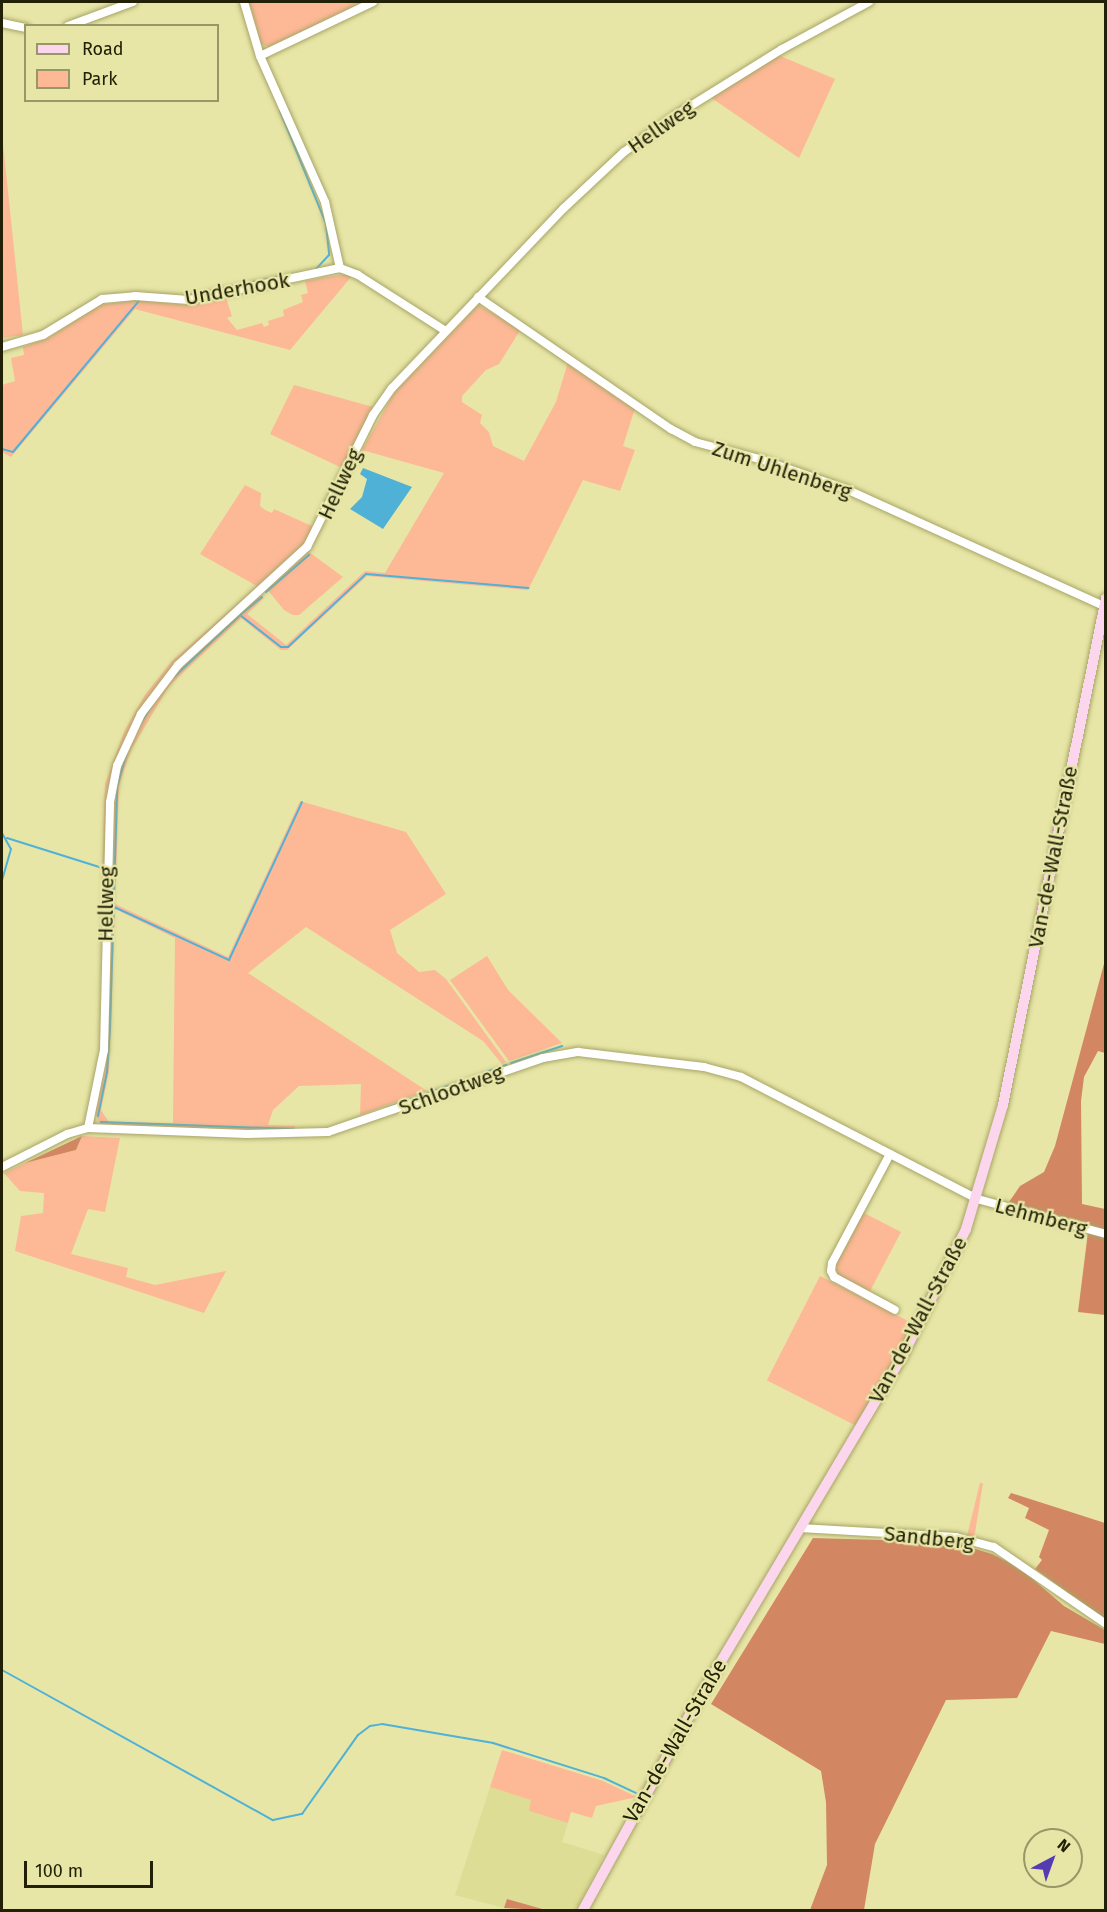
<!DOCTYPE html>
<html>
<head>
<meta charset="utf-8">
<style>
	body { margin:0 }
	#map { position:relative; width:1107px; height:1912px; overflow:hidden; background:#e7e6a6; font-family:"Fira Sans",sans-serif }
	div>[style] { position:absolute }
	.built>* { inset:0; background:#dedd95 }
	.green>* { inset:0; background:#fdb896; transform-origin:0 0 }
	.forest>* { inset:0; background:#d28762 }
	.water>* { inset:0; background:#50b1d7 }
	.stream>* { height:2px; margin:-1px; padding:0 1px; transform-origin:1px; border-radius:1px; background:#50b1d7 }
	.roads { filter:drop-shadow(0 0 2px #a7a567) drop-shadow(0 0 2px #a7a567) }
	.minor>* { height:8px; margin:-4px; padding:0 4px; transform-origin:4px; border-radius:4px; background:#fff }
	.secondary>* { height:10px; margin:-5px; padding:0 5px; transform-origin:5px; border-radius:5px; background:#fcd6ec }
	span { translate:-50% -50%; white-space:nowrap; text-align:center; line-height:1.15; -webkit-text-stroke:4.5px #e7e6a6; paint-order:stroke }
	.street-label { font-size:21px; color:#222108 }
	.frame { position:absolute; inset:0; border:3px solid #222108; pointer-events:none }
	.legend { position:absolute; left:24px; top:24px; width:195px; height:78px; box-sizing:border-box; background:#e7e6a6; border:2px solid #989767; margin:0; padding:8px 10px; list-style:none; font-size:18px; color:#222108 }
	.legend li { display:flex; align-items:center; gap:12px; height:30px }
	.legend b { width:30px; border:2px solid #989767 }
	.north { position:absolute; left:1023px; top:1828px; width:60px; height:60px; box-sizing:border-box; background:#e7e6a6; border:2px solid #989767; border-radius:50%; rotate:41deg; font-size:16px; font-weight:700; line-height:24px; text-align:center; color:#222108 }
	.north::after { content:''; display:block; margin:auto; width:21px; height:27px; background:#563cb3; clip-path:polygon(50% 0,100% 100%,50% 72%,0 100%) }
	.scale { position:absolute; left:24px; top:1861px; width:129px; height:27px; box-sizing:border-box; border:3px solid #222108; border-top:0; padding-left:8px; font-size:18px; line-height:21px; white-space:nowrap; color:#222108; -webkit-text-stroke:4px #e7e6a6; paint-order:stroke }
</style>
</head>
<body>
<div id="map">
	<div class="built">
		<div style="clip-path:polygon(490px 1787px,532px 1800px,529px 1811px,568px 1823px,562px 1842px,604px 1855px,576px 1910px,547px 1910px,508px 1899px,504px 1908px,455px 1895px)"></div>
	</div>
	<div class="green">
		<div style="clip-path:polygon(249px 2px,365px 2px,269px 47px,261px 44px)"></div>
		<div style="clip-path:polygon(778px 55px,835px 79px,799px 158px,710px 97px)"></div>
		<div style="clip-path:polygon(2px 134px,23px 335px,2px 338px)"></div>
		<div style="clip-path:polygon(346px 274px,351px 277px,290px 350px,135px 309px,11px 457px,2px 452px,2px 385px,15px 381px,11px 358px,24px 355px,23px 347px,50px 337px,98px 305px,136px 300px,188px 305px,225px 295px,232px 316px,227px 318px,237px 330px,262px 323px,264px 327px,269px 325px,268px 321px,284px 316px,283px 310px,303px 302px,301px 295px,308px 293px,305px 281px)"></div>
		<div style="clip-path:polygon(evenodd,478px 305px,521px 329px,499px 364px,486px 370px,462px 396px,462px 402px,482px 415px,480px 423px,489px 432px,493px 446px,524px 461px,556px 402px,568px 362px,635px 408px,623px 446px,635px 450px,620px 491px,583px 480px,528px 590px,367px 576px,287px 650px,281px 650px,241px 618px,169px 686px,131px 750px,119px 786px,115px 904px,228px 957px,300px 801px,406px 832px,446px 894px,390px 930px,397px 953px,419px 972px,435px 970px,446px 979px,506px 1062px,502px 1064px,483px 1041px,306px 927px,248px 973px,427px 1091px,360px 1115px,361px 1084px,299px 1086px,273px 1110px,268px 1125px,295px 1126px,295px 1131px,100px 1125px,95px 1112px,105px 1070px,107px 1035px,113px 800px,119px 768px,134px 732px,154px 699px,189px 657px,260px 595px,264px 598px,247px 614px,286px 645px,365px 571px,385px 573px,444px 473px,362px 450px,394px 393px,478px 305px,115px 909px,175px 938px,173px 1123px,109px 1122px,101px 1110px,109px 1071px,115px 909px)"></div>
		<div style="clip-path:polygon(294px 385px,373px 407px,342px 468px,270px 434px)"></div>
		<div style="clip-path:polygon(245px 485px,261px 493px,260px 506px,265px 510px,272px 513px,274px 509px,314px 527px,306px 545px,175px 663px,130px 728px,109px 783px,101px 909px,105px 784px,124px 732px,145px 695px,172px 661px,257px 586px,200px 554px)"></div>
		<div style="clip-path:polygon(320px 532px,309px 552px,343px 577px,299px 615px,293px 615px,284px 610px,266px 588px,309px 548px)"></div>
		<div style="clip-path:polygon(487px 956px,508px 990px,562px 1043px,509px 1061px,450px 980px)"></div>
		<div style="clip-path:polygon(82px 1136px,120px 1138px,105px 1212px,88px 1209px,71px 1254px,128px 1268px,126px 1277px,155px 1285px,226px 1271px,204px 1313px,15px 1251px,21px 1216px,43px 1213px,44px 1193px,20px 1191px,4px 1173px,25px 1163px,76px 1150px)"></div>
		<div style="clip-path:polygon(862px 1212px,901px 1232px,869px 1293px,839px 1276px,835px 1266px)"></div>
		<div style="left:820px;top:1276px;width:105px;height:117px;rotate:27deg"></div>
		<div style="clip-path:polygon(980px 1483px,983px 1483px,974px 1539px,967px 1536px)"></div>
		<div style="clip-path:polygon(502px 1750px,603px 1781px,637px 1797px,596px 1806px,592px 1818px,571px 1812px,568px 1823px,529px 1811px,531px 1800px,490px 1787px)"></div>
	</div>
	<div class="forest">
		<div style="clip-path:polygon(1105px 960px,1105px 1053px,1098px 1051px,1084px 1077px,1081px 1101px,1082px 1204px,1105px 1209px,1105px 1315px,1078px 1312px,1089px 1224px,1009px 1202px,1020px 1186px,1044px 1172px,1055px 1146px)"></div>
		<div style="clip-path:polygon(82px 1136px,76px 1150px,25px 1163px)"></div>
		<div style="clip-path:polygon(1011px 1493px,1105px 1523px,1105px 1619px,1035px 1569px,1042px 1560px,1039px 1557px,1049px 1530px,1025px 1518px,1029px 1508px,1008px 1498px)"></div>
		<div style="clip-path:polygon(813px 1538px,953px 1542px,992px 1554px,1020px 1568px,1064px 1606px,1105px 1630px,1105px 1644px,1051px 1631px,1017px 1698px,946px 1700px,875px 1844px,864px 1910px,810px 1910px,827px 1865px,826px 1802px,821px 1771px,711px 1704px)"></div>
		<div style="clip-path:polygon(507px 1899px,546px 1910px,504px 1908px)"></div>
	</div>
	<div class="water">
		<div style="clip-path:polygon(363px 468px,412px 487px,383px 529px,350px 509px,362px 497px,367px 479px,360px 474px)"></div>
	</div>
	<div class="stream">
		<div style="left:280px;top:111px;width:122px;rotate:67.8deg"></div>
		<div style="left:326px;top:224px;width:31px;rotate:84deg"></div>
		<div style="left:329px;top:255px;width:21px;rotate:133deg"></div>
		<div style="left:183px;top:296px;width:102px;rotate:-11.3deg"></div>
		<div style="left:2px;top:449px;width:11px;rotate:15deg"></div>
		<div style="left:13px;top:452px;width:197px;rotate:-50.2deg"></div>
		<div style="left:266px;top:592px;width:57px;rotate:-40.7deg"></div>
		<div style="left:241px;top:614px;width:27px;rotate:-39deg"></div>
		<div style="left:174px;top:677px;width:91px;rotate:-43.2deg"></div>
		<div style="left:240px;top:615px;width:52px;rotate:38deg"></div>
		<div style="left:281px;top:647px;width:7px"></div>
		<div style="left:288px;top:647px;width:107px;rotate:-43.1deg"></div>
		<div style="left:366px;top:574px;width:163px;rotate:4.9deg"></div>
		<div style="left:139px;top:726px;width:25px;rotate:-58deg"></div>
		<div style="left:2px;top:833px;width:18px;rotate:61deg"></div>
		<div style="left:11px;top:849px;width:32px;rotate:106deg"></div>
		<div style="left:7px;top:838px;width:100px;rotate:17.5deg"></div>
		<div style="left:112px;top:906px;width:129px;rotate:24.8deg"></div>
		<div style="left:229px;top:960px;width:174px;rotate:-65.2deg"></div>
		<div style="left:511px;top:1063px;width:54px;rotate:-18.4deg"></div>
		<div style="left:387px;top:1108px;width:127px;rotate:-19.9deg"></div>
		<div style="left:98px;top:1116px;width:45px;rotate:-78.4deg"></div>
		<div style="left:107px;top:1072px;width:44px;rotate:-86.1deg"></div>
		<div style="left:110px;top:1028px;width:241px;rotate:-88.3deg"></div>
		<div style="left:117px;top:787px;width:35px;rotate:-74deg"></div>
		<div style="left:101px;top:1122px;width:193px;rotate:2.1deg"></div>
		<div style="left:2px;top:1670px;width:310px;rotate:29deg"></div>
		<div style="left:273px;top:1820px;width:30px;rotate:-12deg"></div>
		<div style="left:302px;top:1814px;width:97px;rotate:-54.7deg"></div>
		<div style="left:358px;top:1735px;width:15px;rotate:-37deg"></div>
		<div style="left:370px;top:1726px;width:12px;rotate:-9deg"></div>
		<div style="left:382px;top:1724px;width:113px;rotate:9.7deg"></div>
		<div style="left:493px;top:1743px;width:116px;rotate:17.5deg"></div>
		<div style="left:604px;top:1778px;width:35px;rotate:25deg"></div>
	</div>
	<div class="roads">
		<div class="minor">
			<div style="left:244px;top:2px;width:56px;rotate:73.5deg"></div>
			<div style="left:260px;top:56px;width:160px;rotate:66deg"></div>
			<div style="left:325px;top:202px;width:68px;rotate:77.2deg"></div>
			<div style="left:2px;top:23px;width:25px;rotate:12deg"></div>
			<div style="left:68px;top:26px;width:69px;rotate:-20.3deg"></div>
			<div style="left:260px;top:56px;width:125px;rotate:-25.5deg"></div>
			<div style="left:478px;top:297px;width:234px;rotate:34.4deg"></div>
			<div style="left:671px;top:429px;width:27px;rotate:28deg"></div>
			<div style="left:695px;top:442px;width:70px;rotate:14.8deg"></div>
			<div style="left:763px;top:460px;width:88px;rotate:19.3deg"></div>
			<div style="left:846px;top:489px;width:286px;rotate:24.4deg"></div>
			<div style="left:2px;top:347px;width:43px;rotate:-16.3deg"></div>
			<div style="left:43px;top:335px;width:69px;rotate:-31.4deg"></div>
			<div style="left:102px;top:299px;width:33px;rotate:-5deg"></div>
			<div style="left:135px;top:296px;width:54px;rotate:4.2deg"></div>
			<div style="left:189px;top:300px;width:154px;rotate:-12deg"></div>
			<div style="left:340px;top:268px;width:19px;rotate:21deg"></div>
			<div style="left:358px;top:275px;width:102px;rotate:32.6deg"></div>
			<div style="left:88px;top:1128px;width:80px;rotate:-78.4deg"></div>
			<div style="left:104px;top:1050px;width:248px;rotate:-88.6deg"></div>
			<div style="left:110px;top:802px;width:37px;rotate:-79deg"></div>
			<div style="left:117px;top:766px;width:57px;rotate:-65.2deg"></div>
			<div style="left:141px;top:714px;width:61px;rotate:-52.9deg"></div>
			<div style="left:178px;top:665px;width:175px;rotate:-42.5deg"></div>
			<div style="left:307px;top:547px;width:148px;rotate:-63.4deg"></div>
			<div style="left:373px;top:415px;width:33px;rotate:-55deg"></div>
			<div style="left:392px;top:388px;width:248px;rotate:-46.3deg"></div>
			<div style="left:563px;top:209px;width:83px;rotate:-43.1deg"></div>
			<div style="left:624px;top:152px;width:64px;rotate:-35.4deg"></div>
			<div style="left:676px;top:115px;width:125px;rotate:-31.9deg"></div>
			<div style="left:782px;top:49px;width:99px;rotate:-28.4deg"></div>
			<div style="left:890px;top:1154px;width:123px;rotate:118deg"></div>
			<div style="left:832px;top:1263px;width:8px;rotate:97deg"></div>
			<div style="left:831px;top:1271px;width:7px;rotate:63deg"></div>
			<div style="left:834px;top:1277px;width:69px;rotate:28.4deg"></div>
			<div style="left:2px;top:1167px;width:73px;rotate:-26.9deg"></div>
			<div style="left:67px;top:1134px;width:22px;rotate:-16deg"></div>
			<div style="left:88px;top:1128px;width:159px;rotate:2.2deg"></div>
			<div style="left:247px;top:1134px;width:81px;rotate:-1.4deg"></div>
			<div style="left:328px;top:1132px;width:227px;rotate:-19deg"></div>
			<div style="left:543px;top:1058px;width:36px;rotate:-10deg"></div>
			<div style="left:578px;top:1052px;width:127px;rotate:6.8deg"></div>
			<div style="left:704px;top:1067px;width:38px;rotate:15deg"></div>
			<div style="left:741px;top:1077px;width:266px;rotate:27.3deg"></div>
			<div style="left:977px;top:1199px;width:134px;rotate:15.2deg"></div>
			<div style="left:800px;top:1528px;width:156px;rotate:3.3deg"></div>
			<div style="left:956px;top:1537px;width:39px;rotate:15deg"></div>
			<div style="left:994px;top:1547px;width:136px;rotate:34.5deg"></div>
		</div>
		<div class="secondary">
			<div style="left:583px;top:1910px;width:231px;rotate:-61.3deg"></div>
			<div style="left:694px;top:1707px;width:407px;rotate:-59.3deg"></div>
			<div style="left:902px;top:1357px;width:143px;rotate:-63.4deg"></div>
			<div style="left:966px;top:1229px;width:129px;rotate:-73.4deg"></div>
			<div style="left:1003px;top:1105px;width:517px;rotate:-78.52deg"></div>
		</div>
	</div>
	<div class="street-label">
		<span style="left:661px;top:127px;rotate:-35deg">Hellweg</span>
		<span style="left:237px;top:289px;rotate:-10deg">Underhook</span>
		<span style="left:782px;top:470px;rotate:18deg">Zum Uhlenberg</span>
		<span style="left:340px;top:484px;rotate:-65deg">Hellweg</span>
		<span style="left:1053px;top:857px;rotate:-79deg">Van-de-Wall-Straße</span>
		<span style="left:106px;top:904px;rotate:-89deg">Hellweg</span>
		<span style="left:451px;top:1090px;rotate:-20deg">Schlootweg</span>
		<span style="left:1041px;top:1217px;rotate:15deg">Lehmberg</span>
		<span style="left:918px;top:1320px;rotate:-62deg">Van-de-Wall-Straße</span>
		<span style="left:929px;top:1538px;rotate:6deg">Sandberg</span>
		<span style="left:675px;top:1741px;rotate:-60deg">Van-de-Wall-Straße</span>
	</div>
	<div class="frame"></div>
	<ul class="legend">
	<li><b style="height:8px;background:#fcd6ec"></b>Road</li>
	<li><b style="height:16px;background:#fdb896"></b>Park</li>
	</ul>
	<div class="north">N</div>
	<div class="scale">100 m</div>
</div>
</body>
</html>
